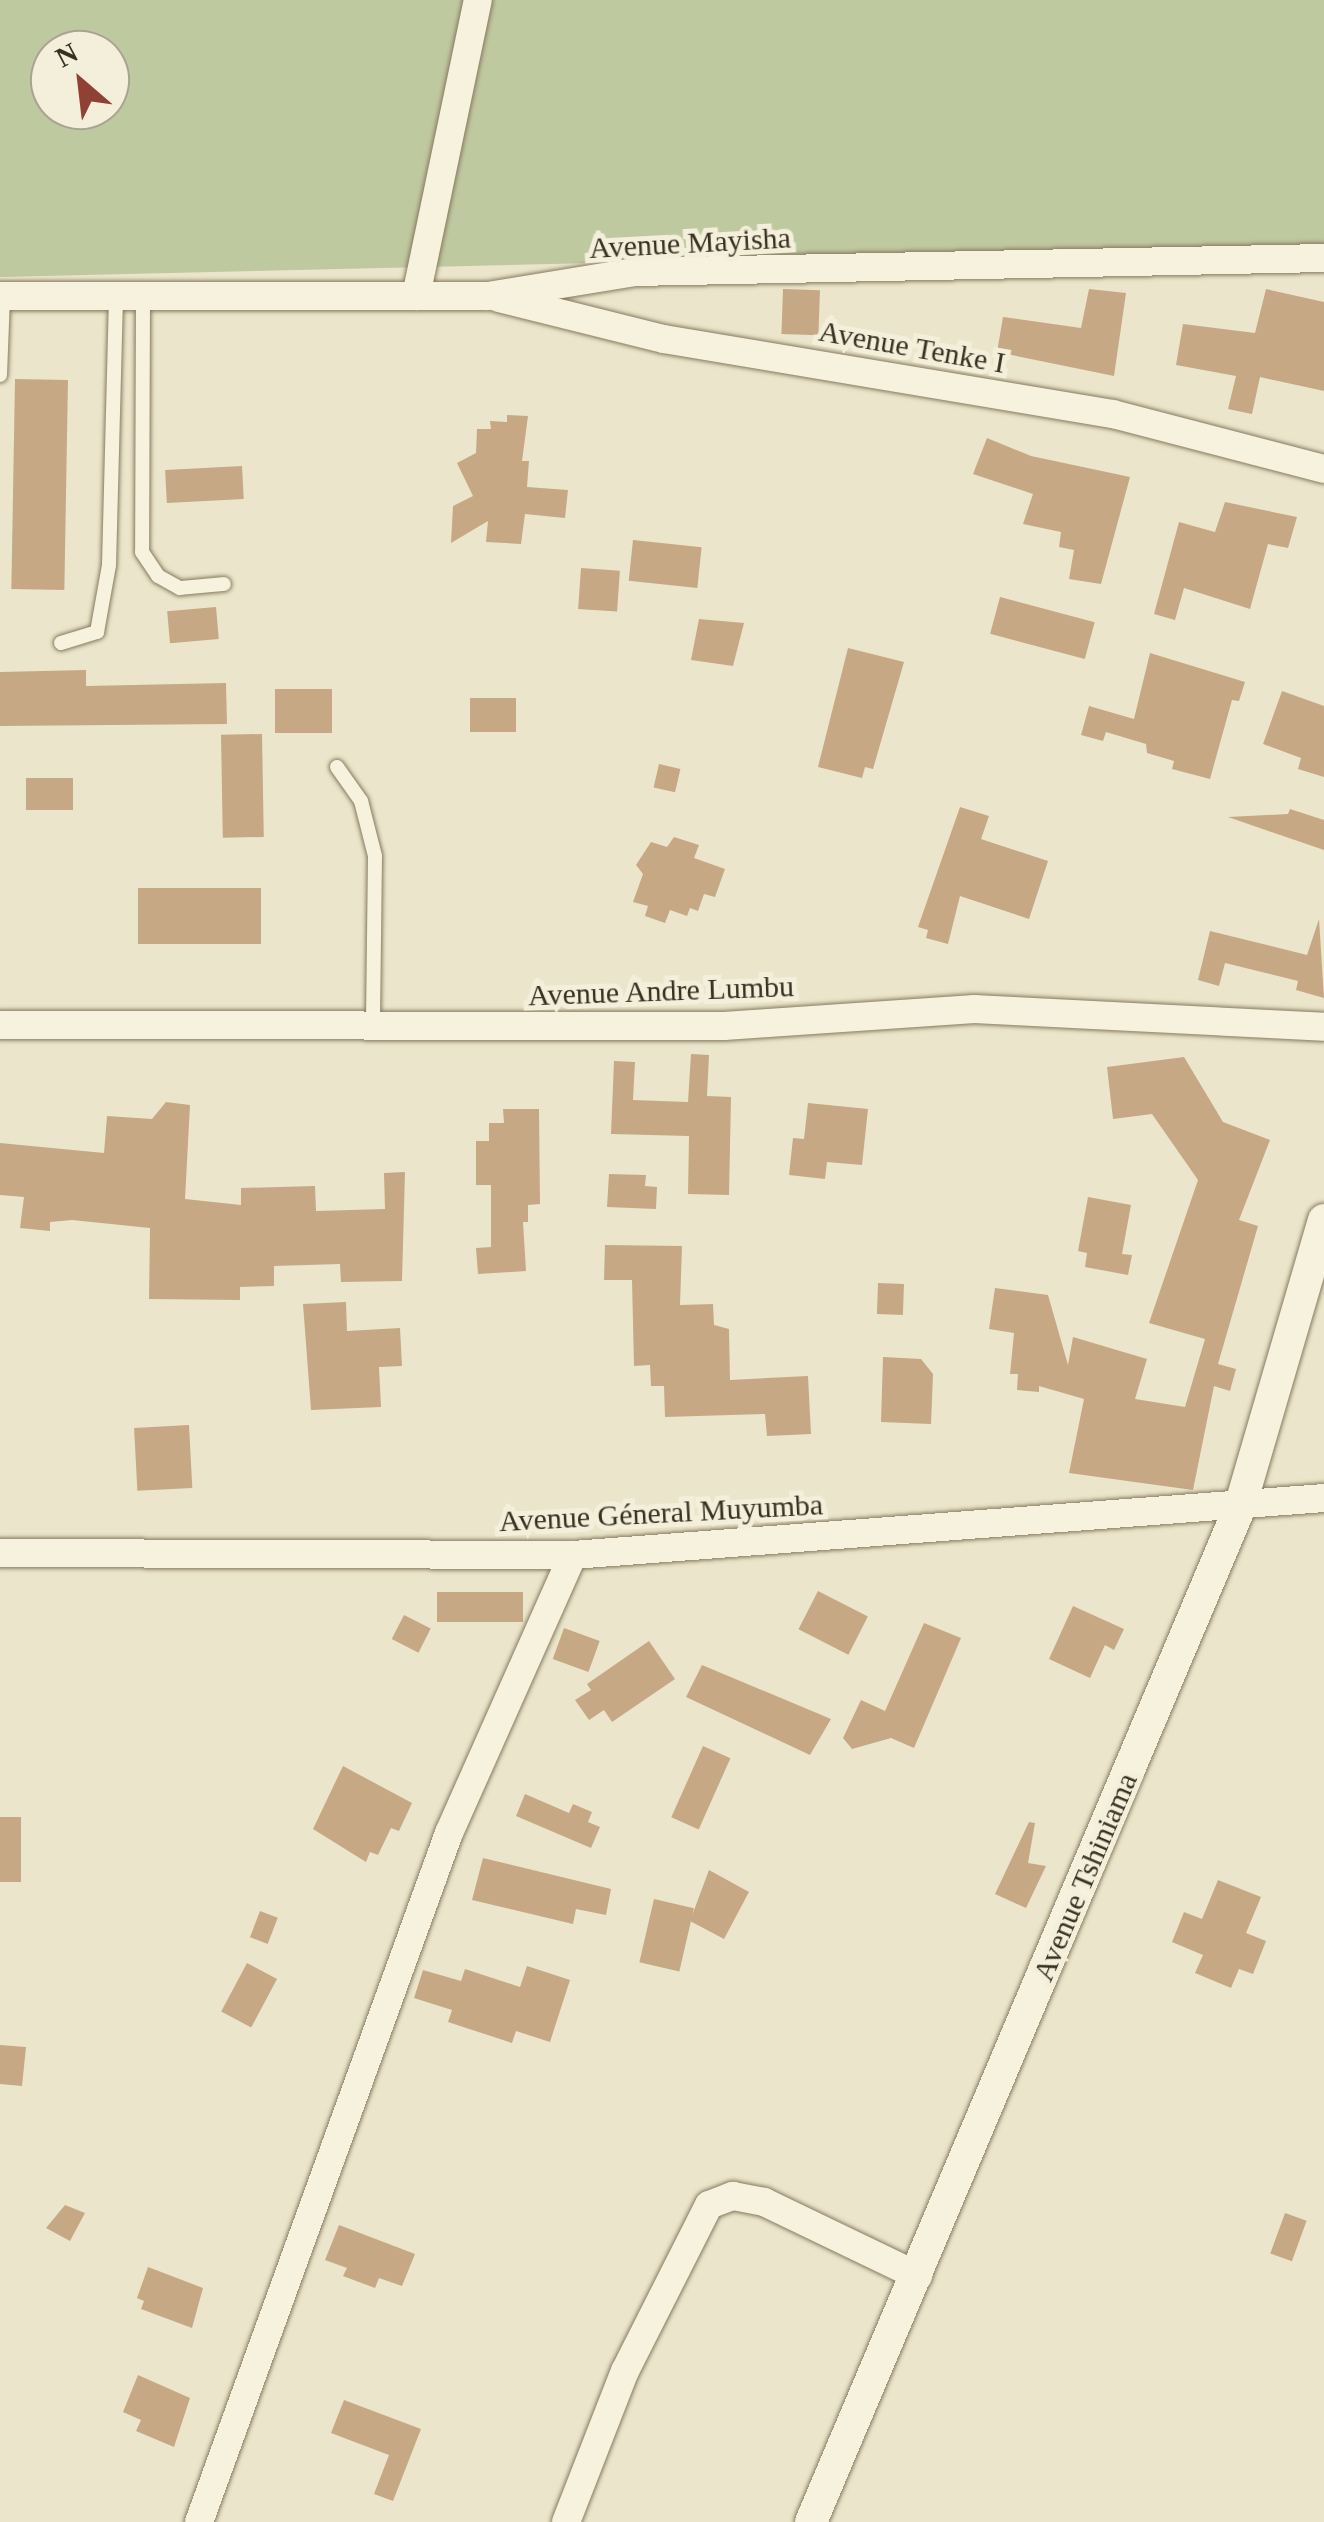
<!DOCTYPE html>
<html>
<head>
<meta charset="utf-8">
<style>
	body { margin:0 }
	#map { position:relative; width:1324px; height:2522px; overflow:hidden; background:#ebe6cb; font-family:Georgia,serif }
	div>[style] { position:absolute }
	.green>* { inset:0; background:#bfc99f }
	.building>* { inset:0; background:#c6a884; transform-origin:0 0 }
	.roads { filter:drop-shadow(0 0 2px #877a60) drop-shadow(0 0 2px #877a60) }
	.service>* { height:14px; margin:-7px; padding:0 7px; transform-origin:7px; border-radius:7px; background:#f7f2dd }
	.minor>* { height:28px; margin:-14px; padding:0 14px; transform-origin:14px; border-radius:14px; background:#f7f2dd }
	.tertiary>* { height:32px; margin:-16px; padding:0 16px; transform-origin:16px; border-radius:16px; background:#f7f2dd }
	span { translate:-50% -50%; white-space:nowrap; text-align:center; line-height:1.15; -webkit-text-stroke:10px #f3efda; paint-order:stroke }
	.street-label { font-size:30px; color:#393022 }
	.north { position:absolute; left:30px; top:30px; width:100px; height:100px; box-sizing:border-box; background:#f3efda; border:2px solid #a9a390; border-radius:50%; rotate:332deg; font-size:28px; font-weight:700; line-height:40px; text-align:center; color:#393022 }
	.north::after { content:''; display:block; margin:auto; width:35px; height:45px; background:#914035; clip-path:polygon(50% 0,100% 100%,50% 72%,0 100%) }
</style>
</head>
<body>
<div id="map">
	<div class="green">
		<div style="clip-path:polygon(evenodd,0 0,1324px 0,1324px 246px,0 277px,0 0,50px 50px,110px 50px,110px 110px,50px 110px,50px 50px)"></div>
	</div>
	<div class="building">
		<div style="left:783px;top:289px;width:37px;height:45px;rotate:2deg"></div>
		<div style="clip-path:polygon(1089px 289px,1126px 293px,1114px 376px,997px 352px,1003px 317px,1081px 328px)"></div>
		<div style="clip-path:polygon(1266px 289px,1324px 302px,1324px 391px,1260px 377px,1252px 414px,1228px 409px,1236px 376px,1176px 365px,1183px 324px,1255px 333px)"></div>
		<div style="left:68px;top:380px;width:210px;height:53px;rotate:91deg"></div>
		<div style="clip-path:polygon(507px 415px,528px 416px,522px 461px,529px 461px,527px 487px,568px 490px,565px 518px,525px 514px,521px 544px,486px 542px,488px 521px,451px 543px,453px 506px,473px 496px,457px 463px,476px 453px,477px 429px,491px 429px,490px 421px,507px 422px)"></div>
		<div style="clip-path:polygon(987px 438px,1031px 456px,1130px 477px,1101px 584px,1069px 579px,1074px 550px,1059px 547px,1061px 532px,1023px 524px,1033px 494px,973px 474px)"></div>
		<div style="left:242px;top:466px;width:33px;height:77px;rotate:87deg"></div>
		<div style="clip-path:polygon(1225px 502px,1297px 517px,1288px 548px,1268px 544px,1250px 609px,1184px 588px,1175px 620px,1154px 614px,1179px 522px,1215px 532px)"></div>
		<div style="left:633px;top:540px;width:69px;height:41px;rotate:6deg"></div>
		<div style="left:581px;top:568px;width:39px;height:41px;rotate:4deg"></div>
		<div style="left:1000px;top:597px;width:98px;height:38px;rotate:15deg"></div>
		<div style="left:216px;top:607px;width:32px;height:49px;rotate:85deg"></div>
		<div style="clip-path:polygon(699px 619px,744px 623px,733px 666px,691px 660px)"></div>
		<div style="clip-path:polygon(848px 648px,904px 662px,873px 769px,865px 767px,862px 778px,818px 767px)"></div>
		<div style="clip-path:polygon(1150px 653px,1245px 682px,1239px 701px,1232px 700px,1210px 779px,1172px 769px,1174px 761px,1147px 753px,1146px 744px,1106px 732px,1103px 741px,1081px 735px,1089px 706px,1134px 719px)"></div>
		<div style="clip-path:polygon(86px 670px,86px 686px,226px 683px,227px 724px,0 726px,0 672px)"></div>
		<div style="left:332px;top:689px;width:44px;height:57px;rotate:90deg"></div>
		<div style="clip-path:polygon(1282px 691px,1324px 706px,1324px 777px,1298px 769px,1301px 758px,1263px 744px)"></div>
		<div style="left:470px;top:698px;width:46px;height:34px"></div>
		<div style="left:262px;top:734px;width:103px;height:41px;rotate:89deg"></div>
		<div style="left:659px;top:764px;width:22px;height:24px;rotate:13deg"></div>
		<div style="left:73px;top:778px;width:32px;height:47px;rotate:90deg"></div>
		<div style="clip-path:polygon(960px 807px,989px 816px,981px 839px,1048px 861px,1029px 919px,960px 896px,948px 944px,926px 938px,928px 930px,918px 927px)"></div>
		<div style="clip-path:polygon(1290px 809px,1324px 820px,1324px 850px,1228px 817px,1288px 814px)"></div>
		<div style="clip-path:polygon(674px 837px,699px 845px,694px 858px,725px 869px,715px 897px,704px 894px,698px 911px,690px 908px,687px 916px,670px 910px,665px 923px,645px 916px,648px 906px,633px 902px,643px 874px,636px 865px,651px 842px,667px 847px)"></div>
		<div style="left:261px;top:888px;width:56px;height:123px;rotate:90deg"></div>
		<div style="clip-path:polygon(1319px 919px,1324px 998px,1296px 990px,1298px 981px,1225px 963px,1219px 986px,1198px 980px,1210px 931px,1307px 955px)"></div>
		<div style="clip-path:polygon(691px 1054px,709px 1055px,707px 1096px,731px 1097px,729px 1195px,688px 1194px,689px 1136px,611px 1134px,614px 1061px,635px 1062px,633px 1100px,688px 1102px)"></div>
		<div style="clip-path:polygon(1184px 1057px,1223px 1122px,1270px 1140px,1239px 1220px,1258px 1226px,1218px 1364px,1236px 1369px,1230px 1391px,1214px 1386px,1193px 1490px,1069px 1473px,1084px 1399px,1039px 1386px,1039px 1392px,1017px 1390px,1018px 1374px,1010px 1374px,1014px 1333px,989px 1329px,995px 1288px,1048px 1295px,1068px 1365px,1073px 1337px,1147px 1359px,1135px 1399px,1185px 1407px,1205px 1339px,1149px 1323px,1198px 1180px,1152px 1114px,1113px 1119px,1107px 1067px)"></div>
		<div style="clip-path:polygon(166px 1102px,190px 1105px,185px 1199px,241px 1205px,241px 1188px,315px 1186px,316px 1211px,385px 1209px,384px 1173px,405px 1172px,402px 1281px,341px 1282px,340px 1264px,274px 1266px,274px 1286px,240px 1287px,240px 1300px,149px 1299px,150px 1228px,72px 1220px,50px 1222px,50px 1231px,20px 1228px,24px 1197px,0 1195px,0 1143px,104px 1153px,107px 1116px,152px 1119px)"></div>
		<div style="clip-path:polygon(808px 1103px,868px 1109px,862px 1165px,827px 1162px,825px 1179px,789px 1175px,793px 1138px,804px 1139px)"></div>
		<div style="clip-path:polygon(503px 1109px,539px 1109px,540px 1204px,528px 1205px,528px 1222px,523px 1222px,526px 1271px,478px 1274px,476px 1248px,491px 1247px,491px 1185px,476px 1185px,476px 1141px,489px 1141px,489px 1123px,504px 1123px)"></div>
		<div style="clip-path:polygon(609px 1174px,646px 1175px,645px 1186px,657px 1187px,656px 1209px,607px 1207px)"></div>
		<div style="clip-path:polygon(1088px 1197px,1131px 1205px,1122px 1254px,1132px 1255px,1128px 1275px,1085px 1267px,1087px 1253px,1078px 1251px)"></div>
		<div style="clip-path:polygon(605px 1245px,682px 1246px,680px 1305px,713px 1304px,714px 1325px,729px 1329px,730px 1380px,808px 1376px,811px 1434px,767px 1436px,765px 1414px,665px 1417px,664px 1386px,651px 1386px,650px 1365px,634px 1366px,632px 1280px,604px 1280px)"></div>
		<div style="left:878px;top:1283px;width:26px;height:31px;rotate:2deg"></div>
		<div style="clip-path:polygon(346px 1302px,347px 1331px,400px 1328px,402px 1366px,379px 1367px,381px 1407px,311px 1410px,303px 1304px)"></div>
		<div style="clip-path:polygon(883px 1357px,921px 1359px,933px 1374px,931px 1424px,881px 1422px)"></div>
		<div style="left:189px;top:1425px;width:63px;height:55px;rotate:87deg"></div>
		<div style="left:818px;top:1591px;width:56px;height:43px;rotate:27deg"></div>
		<div style="left:523px;top:1592px;width:30px;height:86px;rotate:90deg"></div>
		<div style="clip-path:polygon(1073px 1606px,1124px 1629px,1114px 1650px,1105px 1645px,1090px 1678px,1049px 1659px)"></div>
		<div style="left:404px;top:1615px;width:30px;height:27px;rotate:27deg"></div>
		<div style="clip-path:polygon(924px 1623px,961px 1638px,914px 1748px,891px 1738px,852px 1749px,843px 1738px,861px 1700px,885px 1711px)"></div>
		<div style="left:564px;top:1628px;width:38px;height:33px;rotate:20deg"></div>
		<div style="clip-path:polygon(649px 1641px,675px 1679px,612px 1722px,604px 1710px,589px 1720px,575px 1700px,591px 1690px,587px 1684px)"></div>
		<div style="clip-path:polygon(702px 1665px,831px 1719px,810px 1755px,686px 1697px)"></div>
		<div style="left:703px;top:1746px;width:30px;height:78px;rotate:24deg"></div>
		<div style="clip-path:polygon(343px 1766px,412px 1803px,399px 1831px,391px 1828px,378px 1855px,370px 1852px,366px 1862px,313px 1829px)"></div>
		<div style="clip-path:polygon(525px 1794px,569px 1813px,573px 1804px,592px 1812px,588px 1822px,600px 1827px,591px 1848px,516px 1816px)"></div>
		<div style="left:0;top:1817px;width:21px;height:65px"></div>
		<div style="clip-path:polygon(1029px 1822px,1035px 1823px,1028px 1863px,1046px 1866px,1026px 1908px,995px 1894px)"></div>
		<div style="clip-path:polygon(483px 1858px,611px 1889px,606px 1915px,576px 1909px,573px 1924px,472px 1900px)"></div>
		<div style="clip-path:polygon(709px 1870px,749px 1892px,724px 1939px,690px 1921px)"></div>
		<div style="clip-path:polygon(1218px 1880px,1261px 1897px,1246px 1933px,1266px 1941px,1253px 1974px,1239px 1969px,1231px 1988px,1195px 1973px,1203px 1955px,1172px 1942px,1184px 1912px,1202px 1919px)"></div>
		<div style="left:654px;top:1899px;width:41px;height:65px;rotate:13deg"></div>
		<div style="left:260px;top:1911px;width:19px;height:28px;rotate:21deg"></div>
		<div style="left:247px;top:1963px;width:34px;height:55px;rotate:28deg"></div>
		<div style="clip-path:polygon(527px 1966px,570px 1980px,550px 2042px,516px 2031px,512px 2043px,448px 2022px,452px 2010px,414px 1998px,423px 1970px,461px 1981px,465px 1969px,520px 1987px)"></div>
		<div style="clip-path:polygon(0 2045px,26px 2047px,22px 2086px,0 2084px)"></div>
		<div style="clip-path:polygon(65px 2205px,85px 2213px,70px 2241px,46px 2228px)"></div>
		<div style="left:1285px;top:2213px;width:23px;height:43px;rotate:20deg"></div>
		<div style="clip-path:polygon(339px 2225px,415px 2254px,402px 2286px,379px 2278px,375px 2288px,343px 2276px,347px 2268px,325px 2260px)"></div>
		<div style="clip-path:polygon(148px 2267px,203px 2288px,192px 2328px,141px 2309px,144px 2301px,137px 2298px)"></div>
		<div style="clip-path:polygon(138px 2375px,190px 2398px,174px 2447px,136px 2431px,141px 2420px,123px 2412px)"></div>
		<div style="clip-path:polygon(344px 2400px,421px 2429px,393px 2501px,374px 2494px,389px 2455px,331px 2433px)"></div>
	</div>
	<div class="roads">
		<div class="service">
			<div style="left:143px;top:296px;width:256px;rotate:90.2deg"></div>
			<div style="left:142px;top:552px;width:29px;rotate:56deg"></div>
			<div style="left:158px;top:576px;width:25px;rotate:29deg"></div>
			<div style="left:180px;top:588px;width:44px;rotate:-5.2deg"></div>
			<div style="left:0;top:375px;width:79px;rotate:-87.8deg"></div>
			<div style="left:61px;top:643px;width:38px;rotate:-17deg"></div>
			<div style="left:97px;top:632px;width:68px;rotate:-79.8deg"></div>
			<div style="left:109px;top:565px;width:269px;rotate:-88.5deg"></div>
			<div style="left:337px;top:767px;width:42px;rotate:54.8deg"></div>
			<div style="left:361px;top:801px;width:57px;rotate:75.7deg"></div>
			<div style="left:375px;top:856px;width:171px;rotate:90.7deg"></div>
		</div>
		<div class="minor">
			<div style="left:0;top:296px;width:488px"></div>
			<div style="left:488px;top:296px;width:148px;rotate:-9.3deg"></div>
			<div style="left:634px;top:272px;width:690px;rotate:-1.16deg"></div>
			<div style="left:416px;top:296px;width:302px;rotate:-78.2deg"></div>
			<div style="left:499px;top:298px;width:170px;rotate:14deg"></div>
			<div style="left:664px;top:339px;width:455px;rotate:9.5deg"></div>
			<div style="left:1113px;top:414px;width:218px;rotate:14.6deg"></div>
			<div style="left:0;top:1025px;width:724px;rotate:0.08deg"></div>
			<div style="left:724px;top:1026px;width:251px;rotate:-3.9deg"></div>
			<div style="left:974px;top:1009px;width:350px;rotate:2.9deg"></div>
			<div style="left:0;top:1553px;width:573px;rotate:0.2deg"></div>
			<div style="left:573px;top:1555px;width:753px;rotate:-4.34deg"></div>
			<div style="left:199px;top:2522px;width:733px;rotate:-70.06deg"></div>
			<div style="left:449px;top:1833px;width:304px;rotate:-66deg"></div>
			<div style="left:566px;top:2522px;width:162px;rotate:-68.7deg"></div>
			<div style="left:625px;top:2371px;width:186px;rotate:-63.2deg"></div>
			<div style="left:709px;top:2205px;width:26px;rotate:-21deg"></div>
			<div style="left:733px;top:2196px;width:32px;rotate:11deg"></div>
			<div style="left:764px;top:2202px;width:171px;rotate:25.7deg"></div>
		</div>
		<div class="tertiary">
			<div style="left:811px;top:2522px;width:1102px;rotate:-67.09deg"></div>
			<div style="left:1240px;top:1507px;width:299px;rotate:-73.7deg"></div>
		</div>
	</div>
	<div class="street-label">
		<span style="left:690px;top:243px;rotate:-3deg">Avenue Mayisha</span>
		<span style="left:912px;top:347px;rotate:10deg">Avenue Tenke I</span>
		<span style="left:661px;top:991px;rotate:-2deg">Avenue Andre Lumbu</span>
		<span style="left:661px;top:1513px;rotate:-3deg">Avenue Géneral Muyumba</span>
		<span style="left:1085px;top:1877px;rotate:-67deg">Avenue Tshiniama</span>
	</div>
	<div class="north">N</div>
</div>
</body>
</html>
